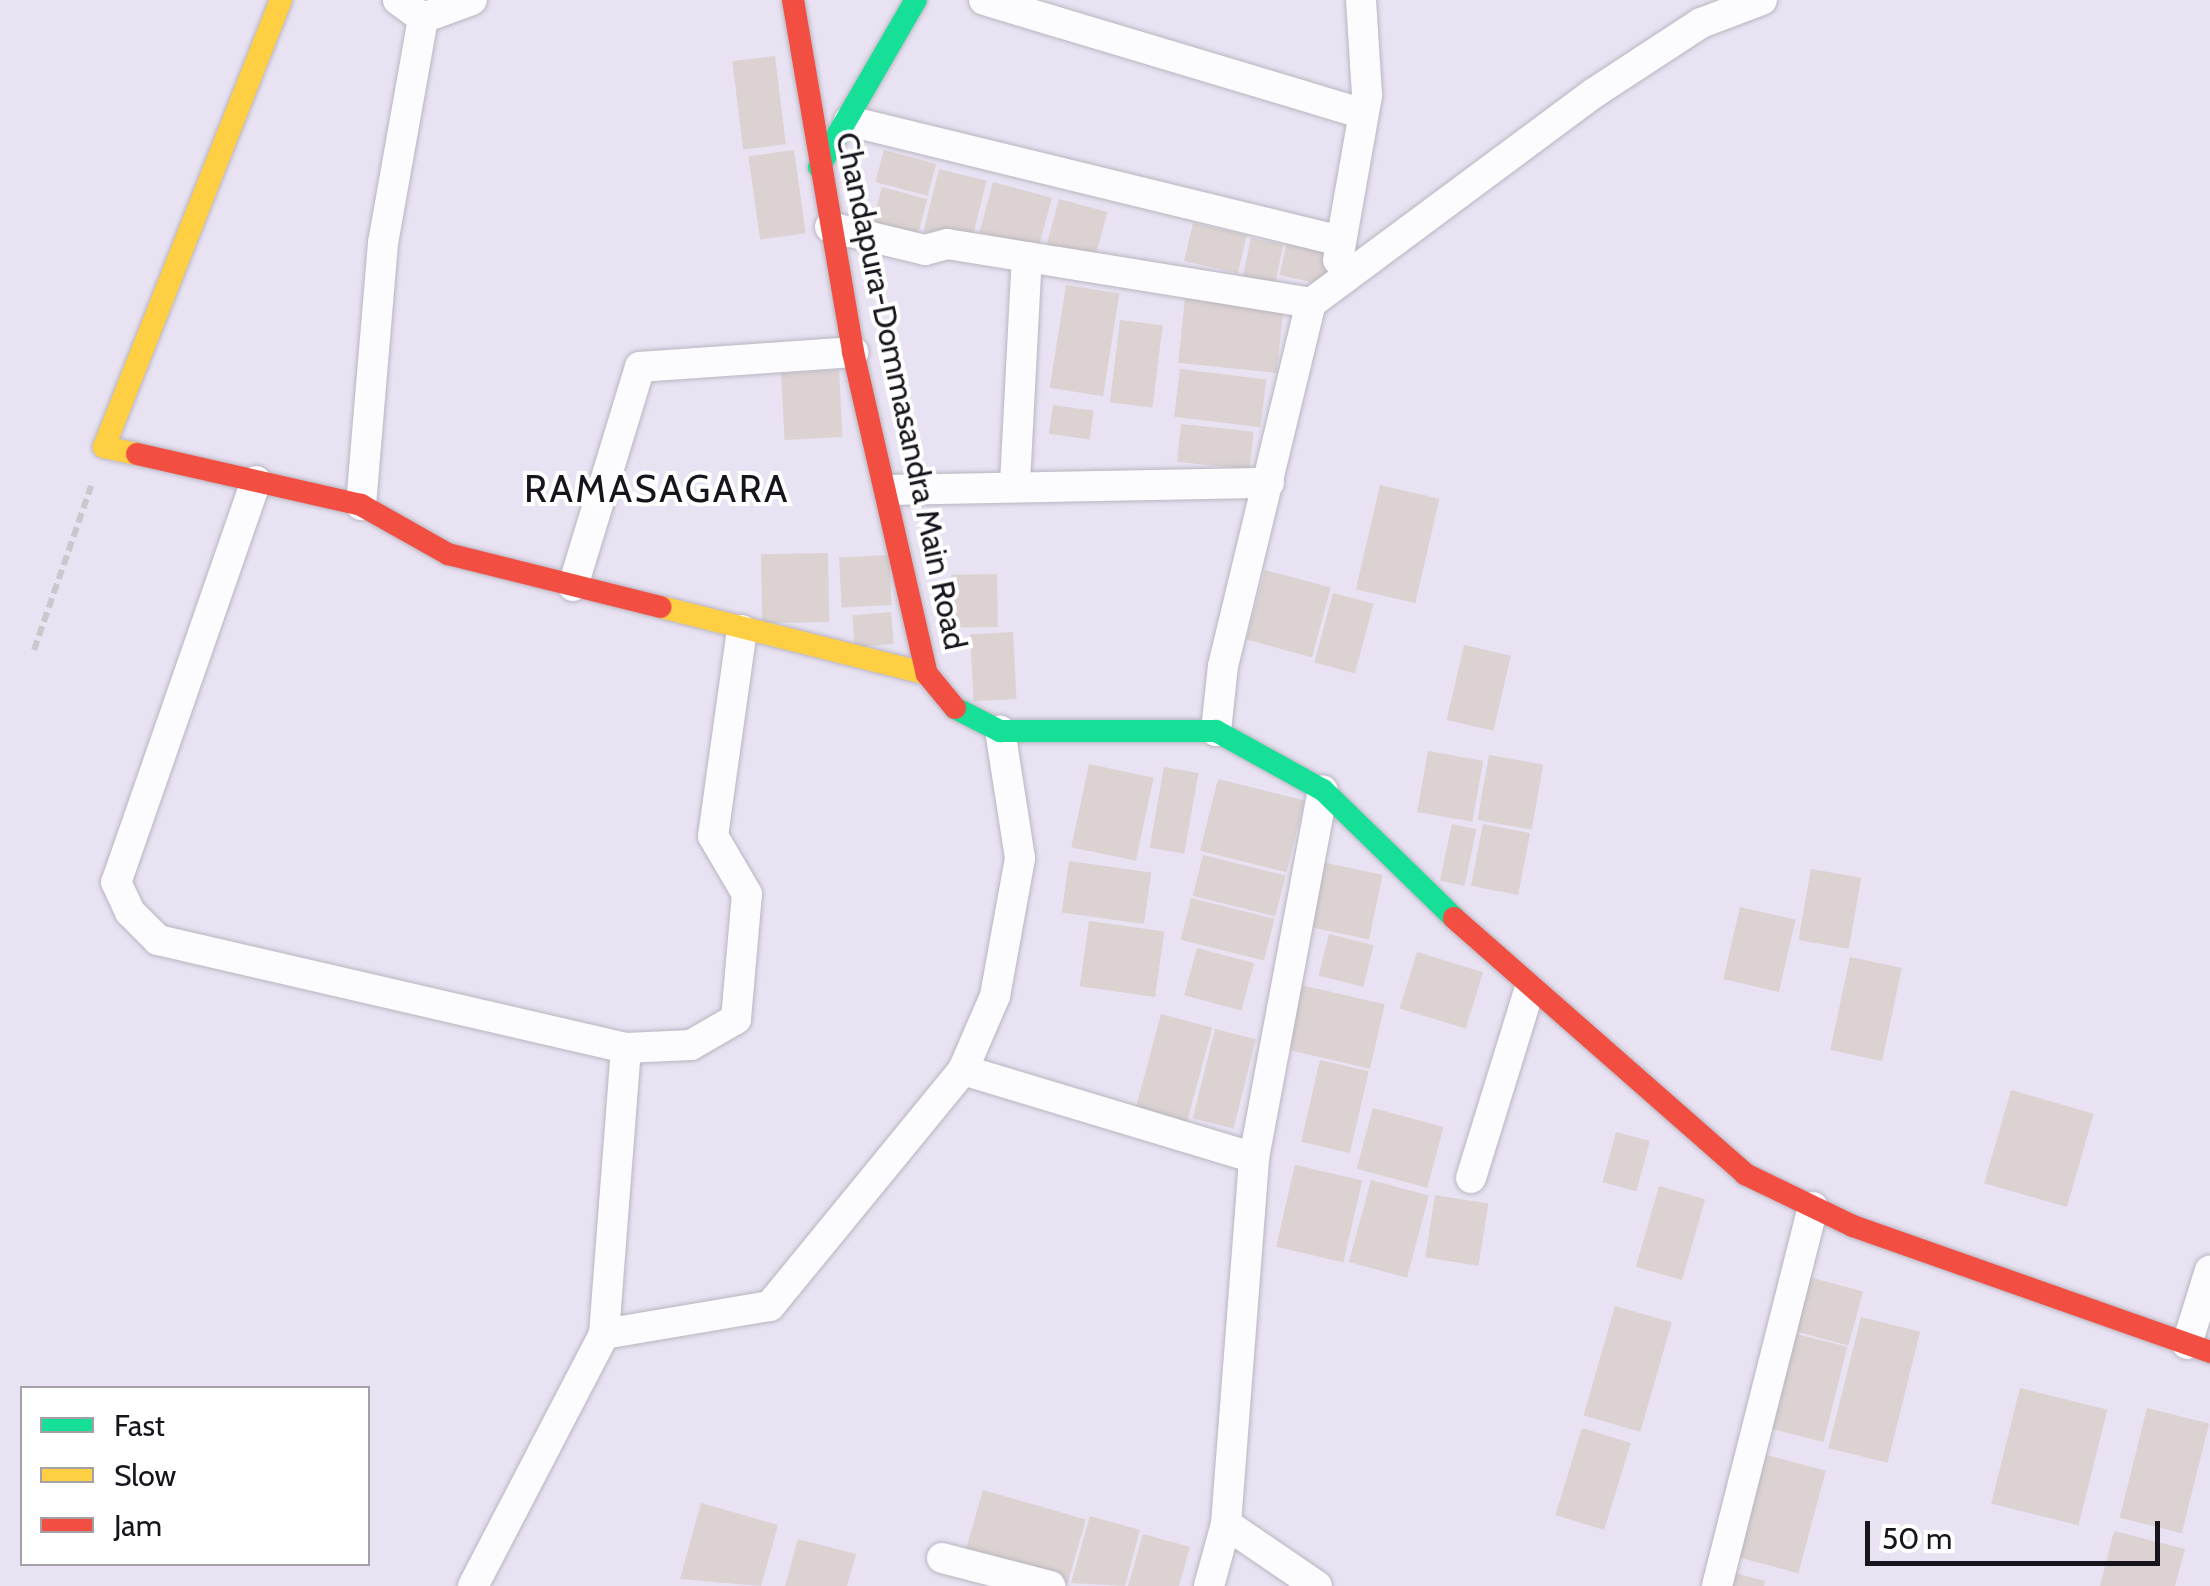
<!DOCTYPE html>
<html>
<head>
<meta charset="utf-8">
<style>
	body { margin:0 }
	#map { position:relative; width:2210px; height:1586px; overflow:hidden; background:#e8e2f2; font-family:Cabin,sans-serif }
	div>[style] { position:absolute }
	.building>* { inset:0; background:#dbd2d1; transform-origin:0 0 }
	.path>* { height:6px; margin-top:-3px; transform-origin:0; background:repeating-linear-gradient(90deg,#cac7cd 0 10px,transparent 0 15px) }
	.roads { filter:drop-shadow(0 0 2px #b9b5c0) drop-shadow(0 0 2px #b9b5c0) }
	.street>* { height:30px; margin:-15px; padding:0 15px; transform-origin:15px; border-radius:15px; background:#fcfbfd }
	.fast>* { height:22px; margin:-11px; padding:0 11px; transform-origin:11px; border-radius:11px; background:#16e098 }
	.slow>* { height:22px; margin:-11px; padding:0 11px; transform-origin:11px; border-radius:11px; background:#ffcf43 }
	.jam>* { height:22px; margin:-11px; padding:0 11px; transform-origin:11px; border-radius:11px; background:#f24e42 }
	span { translate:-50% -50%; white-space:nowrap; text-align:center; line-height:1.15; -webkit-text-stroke:8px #fff; paint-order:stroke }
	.street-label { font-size:32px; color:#18141d }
	.quarter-label { font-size:38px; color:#18141d; letter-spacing:2.5px }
	.legend { position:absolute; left:20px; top:1386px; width:350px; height:180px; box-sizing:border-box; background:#fff; border:2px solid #a3a1a5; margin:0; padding:12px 18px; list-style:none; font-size:30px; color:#18141d }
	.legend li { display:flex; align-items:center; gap:20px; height:50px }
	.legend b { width:50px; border:2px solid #a3a1a5 }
	.scale { position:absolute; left:1865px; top:1521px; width:295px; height:45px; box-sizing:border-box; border:5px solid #18141d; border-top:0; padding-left:12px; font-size:30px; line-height:35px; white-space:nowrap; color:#18141d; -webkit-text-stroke:8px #fff; paint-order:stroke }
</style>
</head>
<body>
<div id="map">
	<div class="building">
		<div style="left:775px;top:56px;width:89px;height:43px;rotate:83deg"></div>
		<div style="left:794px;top:150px;width:84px;height:46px;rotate:82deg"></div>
		<div style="left:884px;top:150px;width:54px;height:33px;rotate:15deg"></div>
		<div style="left:939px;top:169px;width:49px;height:64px;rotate:14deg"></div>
		<div style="left:993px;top:182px;width:61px;height:52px;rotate:15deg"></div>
		<div style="left:882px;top:187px;width:47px;height:42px;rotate:15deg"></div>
		<div style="left:1059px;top:199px;width:50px;height:47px;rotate:15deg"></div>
		<div style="left:1193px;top:223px;width:55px;height:39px;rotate:13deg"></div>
		<div style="left:1251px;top:238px;width:33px;height:39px;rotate:12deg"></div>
		<div style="left:1288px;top:238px;width:46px;height:38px;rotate:13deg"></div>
		<div style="left:1066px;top:285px;width:54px;height:104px;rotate:9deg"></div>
		<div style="left:1185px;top:298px;width:99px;height:65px;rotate:6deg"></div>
		<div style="left:1120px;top:320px;width:43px;height:83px;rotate:7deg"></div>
		<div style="left:1180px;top:369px;width:87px;height:48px;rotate:7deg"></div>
		<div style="left:839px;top:370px;width:67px;height:58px;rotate:87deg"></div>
		<div style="left:1053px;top:405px;width:41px;height:29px;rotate:8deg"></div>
		<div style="left:1181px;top:424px;width:73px;height:38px;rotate:6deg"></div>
		<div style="left:1380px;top:485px;width:61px;height:107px;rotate:13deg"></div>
		<div style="left:828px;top:553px;width:69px;height:67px;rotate:89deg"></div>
		<div style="left:889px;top:555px;width:50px;height:50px;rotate:87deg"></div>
		<div style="left:1265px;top:570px;width:68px;height:72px;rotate:15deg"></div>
		<div style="left:997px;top:574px;width:53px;height:46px;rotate:89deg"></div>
		<div style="left:1333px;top:593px;width:42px;height:72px;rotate:15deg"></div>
		<div style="left:891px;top:612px;width:32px;height:39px;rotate:85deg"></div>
		<div style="left:1013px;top:632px;width:67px;height:43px;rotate:87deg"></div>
		<div style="left:1464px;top:645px;width:48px;height:77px;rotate:13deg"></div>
		<div style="left:1428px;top:751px;width:56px;height:62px;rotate:10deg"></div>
		<div style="left:1489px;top:755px;width:55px;height:66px;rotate:10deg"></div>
		<div style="left:1089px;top:764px;width:66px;height:85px;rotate:12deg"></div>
		<div style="left:1164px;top:767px;width:35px;height:82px;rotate:10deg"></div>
		<div style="left:1218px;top:779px;width:89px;height:74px;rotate:14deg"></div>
		<div style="left:1452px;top:824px;width:25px;height:58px;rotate:12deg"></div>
		<div style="left:1483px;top:824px;width:48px;height:63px;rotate:11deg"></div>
		<div style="left:1203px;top:855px;width:85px;height:42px;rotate:14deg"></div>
		<div style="left:1069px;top:861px;width:83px;height:52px;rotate:8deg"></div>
		<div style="left:1322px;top:862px;width:62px;height:66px;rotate:12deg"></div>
		<div style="left:1811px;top:869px;width:51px;height:72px;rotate:10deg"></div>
		<div style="left:1191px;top:898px;width:86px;height:43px;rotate:14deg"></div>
		<div style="left:1740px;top:907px;width:57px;height:74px;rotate:13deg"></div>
		<div style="left:1089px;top:921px;width:76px;height:66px;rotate:8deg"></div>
		<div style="left:1329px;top:934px;width:46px;height:43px;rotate:14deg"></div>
		<div style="left:1197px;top:948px;width:59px;height:49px;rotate:15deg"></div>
		<div style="left:1417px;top:952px;width:69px;height:59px;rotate:17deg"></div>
		<div style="left:1850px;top:957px;width:53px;height:95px;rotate:12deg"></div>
		<div style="left:1301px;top:985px;width:86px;height:66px;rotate:13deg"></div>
		<div style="left:1161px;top:1014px;width:53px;height:109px;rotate:15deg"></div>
		<div style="left:1215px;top:1029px;width:42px;height:92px;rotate:14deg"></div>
		<div style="left:1320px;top:1060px;width:50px;height:84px;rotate:13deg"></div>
		<div style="left:2011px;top:1090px;width:86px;height:97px;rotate:16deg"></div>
		<div style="left:1373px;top:1108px;width:73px;height:63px;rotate:15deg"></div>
		<div style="left:1616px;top:1132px;width:35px;height:52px;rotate:15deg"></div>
		<div style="left:1295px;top:1165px;width:69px;height:84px;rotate:13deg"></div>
		<div style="left:1371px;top:1180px;width:60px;height:85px;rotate:15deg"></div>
		<div style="left:1659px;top:1186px;width:48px;height:84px;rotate:16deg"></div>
		<div style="left:1435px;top:1195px;width:54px;height:63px;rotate:9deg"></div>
		<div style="left:1805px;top:1276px;width:60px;height:56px;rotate:15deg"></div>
		<div style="left:1615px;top:1306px;width:59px;height:114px;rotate:16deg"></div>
		<div style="left:1861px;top:1317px;width:61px;height:135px;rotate:14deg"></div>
		<div style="left:1792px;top:1333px;width:57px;height:98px;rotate:14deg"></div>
		<div style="left:2020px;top:1388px;width:90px;height:119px;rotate:14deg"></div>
		<div style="left:2147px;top:1408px;width:64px;height:113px;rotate:14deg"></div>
		<div style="left:1582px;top:1428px;width:51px;height:91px;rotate:17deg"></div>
		<div style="left:1763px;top:1454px;width:65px;height:106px;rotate:15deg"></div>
		<div style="left:983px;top:1490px;width:107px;height:66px;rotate:16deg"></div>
		<div style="clip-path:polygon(701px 1503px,778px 1525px,761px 1586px,680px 1579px)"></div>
		<div style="clip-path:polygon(1090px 1516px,1140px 1530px,1125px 1586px,1071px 1583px)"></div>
		<div style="clip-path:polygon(2114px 1531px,2185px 1549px,2175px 1586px,2100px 1586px)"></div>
		<div style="clip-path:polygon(1143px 1534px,1190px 1547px,1179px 1586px,1128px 1586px)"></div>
		<div style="clip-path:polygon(798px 1539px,856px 1554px,847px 1586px,785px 1586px)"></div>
		<div style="clip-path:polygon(1735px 1573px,1765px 1581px,1764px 1586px,1731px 1586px)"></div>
	</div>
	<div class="path">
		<div style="left:34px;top:650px;width:174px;rotate:-70.8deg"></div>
	</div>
	<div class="roads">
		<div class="street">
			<div style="left:984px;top:0;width:396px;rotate:16.7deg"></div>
			<div style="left:423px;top:18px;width:52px;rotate:-20.2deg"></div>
			<div style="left:849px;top:121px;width:506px;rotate:13.71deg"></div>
			<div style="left:830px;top:227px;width:98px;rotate:13.6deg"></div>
			<div style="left:925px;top:250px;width:23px;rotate:-15deg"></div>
			<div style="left:947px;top:244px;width:369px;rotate:9.2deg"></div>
			<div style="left:1338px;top:260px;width:168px;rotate:-80deg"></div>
			<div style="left:1367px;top:95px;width:95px;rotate:-93.6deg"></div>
			<div style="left:256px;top:481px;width:425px;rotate:109.2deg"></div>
			<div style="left:116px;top:882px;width:33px;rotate:65deg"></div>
			<div style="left:130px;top:912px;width:40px;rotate:45deg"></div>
			<div style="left:158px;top:940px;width:480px;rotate:13deg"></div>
			<div style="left:626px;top:1048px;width:287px;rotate:94.4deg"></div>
			<div style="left:1015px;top:483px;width:226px;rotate:-87deg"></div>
			<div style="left:889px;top:490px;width:380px;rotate:-1.1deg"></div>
			<div style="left:361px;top:505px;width:263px;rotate:-85.2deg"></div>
			<div style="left:383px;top:243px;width:229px;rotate:-79.9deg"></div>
			<div style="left:423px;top:18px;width:31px;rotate:-144deg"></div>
			<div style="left:573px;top:586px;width:229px;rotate:-73deg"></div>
			<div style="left:640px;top:367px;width:214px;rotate:-4deg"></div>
			<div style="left:1216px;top:731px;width:65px;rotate:-83.9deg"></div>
			<div style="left:1223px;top:666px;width:374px;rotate:-76.4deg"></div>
			<div style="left:1311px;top:303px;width:352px;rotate:-36.6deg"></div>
			<div style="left:1594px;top:93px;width:128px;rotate:-33.2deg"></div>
			<div style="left:1701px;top:23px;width:65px;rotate:-20.7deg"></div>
			<div style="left:626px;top:1048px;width:65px;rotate:-2.6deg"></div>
			<div style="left:691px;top:1045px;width:52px;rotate:-30deg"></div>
			<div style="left:736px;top:1019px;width:125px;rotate:-85deg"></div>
			<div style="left:747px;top:894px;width:67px;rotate:-120.4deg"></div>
			<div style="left:713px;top:836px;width:208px;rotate:-82deg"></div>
			<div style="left:963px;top:1070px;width:304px;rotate:16.8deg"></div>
			<div style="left:1471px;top:1178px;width:196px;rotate:-72.8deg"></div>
			<div style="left:2187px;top:1344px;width:77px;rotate:-72.7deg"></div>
			<div style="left:1226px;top:1524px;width:110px;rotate:34.3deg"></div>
			<div style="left:942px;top:1558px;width:112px;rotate:14.5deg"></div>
			<div style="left:473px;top:1586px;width:284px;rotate:-62.5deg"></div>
			<div style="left:604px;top:1334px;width:168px;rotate:-9.6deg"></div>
			<div style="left:770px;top:1306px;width:305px;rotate:-50.7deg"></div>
			<div style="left:963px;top:1070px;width:81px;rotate:-66.6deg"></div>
			<div style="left:995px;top:996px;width:140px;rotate:-79.7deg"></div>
			<div style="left:1020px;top:858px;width:129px;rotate:-98.9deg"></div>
			<div style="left:1209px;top:1586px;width:64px;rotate:-74.7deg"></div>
			<div style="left:1226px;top:1524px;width:367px;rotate:-85.6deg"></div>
			<div style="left:1254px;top:1158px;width:374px;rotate:-79.4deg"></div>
			<div style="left:1717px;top:1586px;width:391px;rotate:-75.8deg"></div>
		</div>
		<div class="fast">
			<div style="left:819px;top:167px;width:193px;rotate:-59.9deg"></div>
			<div style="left:955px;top:708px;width:51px;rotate:27.1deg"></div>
			<div style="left:1000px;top:731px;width:216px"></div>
			<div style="left:1216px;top:731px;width:122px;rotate:28.9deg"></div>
			<div style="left:1323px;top:790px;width:183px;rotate:44.3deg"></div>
		</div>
		<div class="slow">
			<div style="left:137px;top:454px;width:34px;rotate:-168deg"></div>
			<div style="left:104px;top:447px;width:481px;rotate:-68.4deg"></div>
			<div style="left:661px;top:607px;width:274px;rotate:14.1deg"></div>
		</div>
		<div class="jam">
			<div style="left:793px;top:0;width:357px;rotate:80.3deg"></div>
			<div style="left:853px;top:352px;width:330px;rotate:77.1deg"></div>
			<div style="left:927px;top:674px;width:44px;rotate:50.5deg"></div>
			<div style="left:137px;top:454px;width:230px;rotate:12.8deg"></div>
			<div style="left:361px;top:505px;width:100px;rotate:29.4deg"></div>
			<div style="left:448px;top:554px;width:219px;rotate:14deg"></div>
			<div style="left:1454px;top:918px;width:388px;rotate:41.3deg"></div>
			<div style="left:1745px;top:1174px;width:120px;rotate:25.7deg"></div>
			<div style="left:1853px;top:1226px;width:379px;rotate:19.4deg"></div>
		</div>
	</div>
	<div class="street-label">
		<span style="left:901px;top:391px;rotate:78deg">Chandapura-Dommasandra Main Road</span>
	</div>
	<div class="quarter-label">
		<span style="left:657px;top:489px">RAMASAGARA</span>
	</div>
	<ul class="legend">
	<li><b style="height:12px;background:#16e098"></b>Fast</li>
	<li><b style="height:12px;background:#ffcf43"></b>Slow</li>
	<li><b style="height:12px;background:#f24e42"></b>Jam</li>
	</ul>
	<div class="scale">50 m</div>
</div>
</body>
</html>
